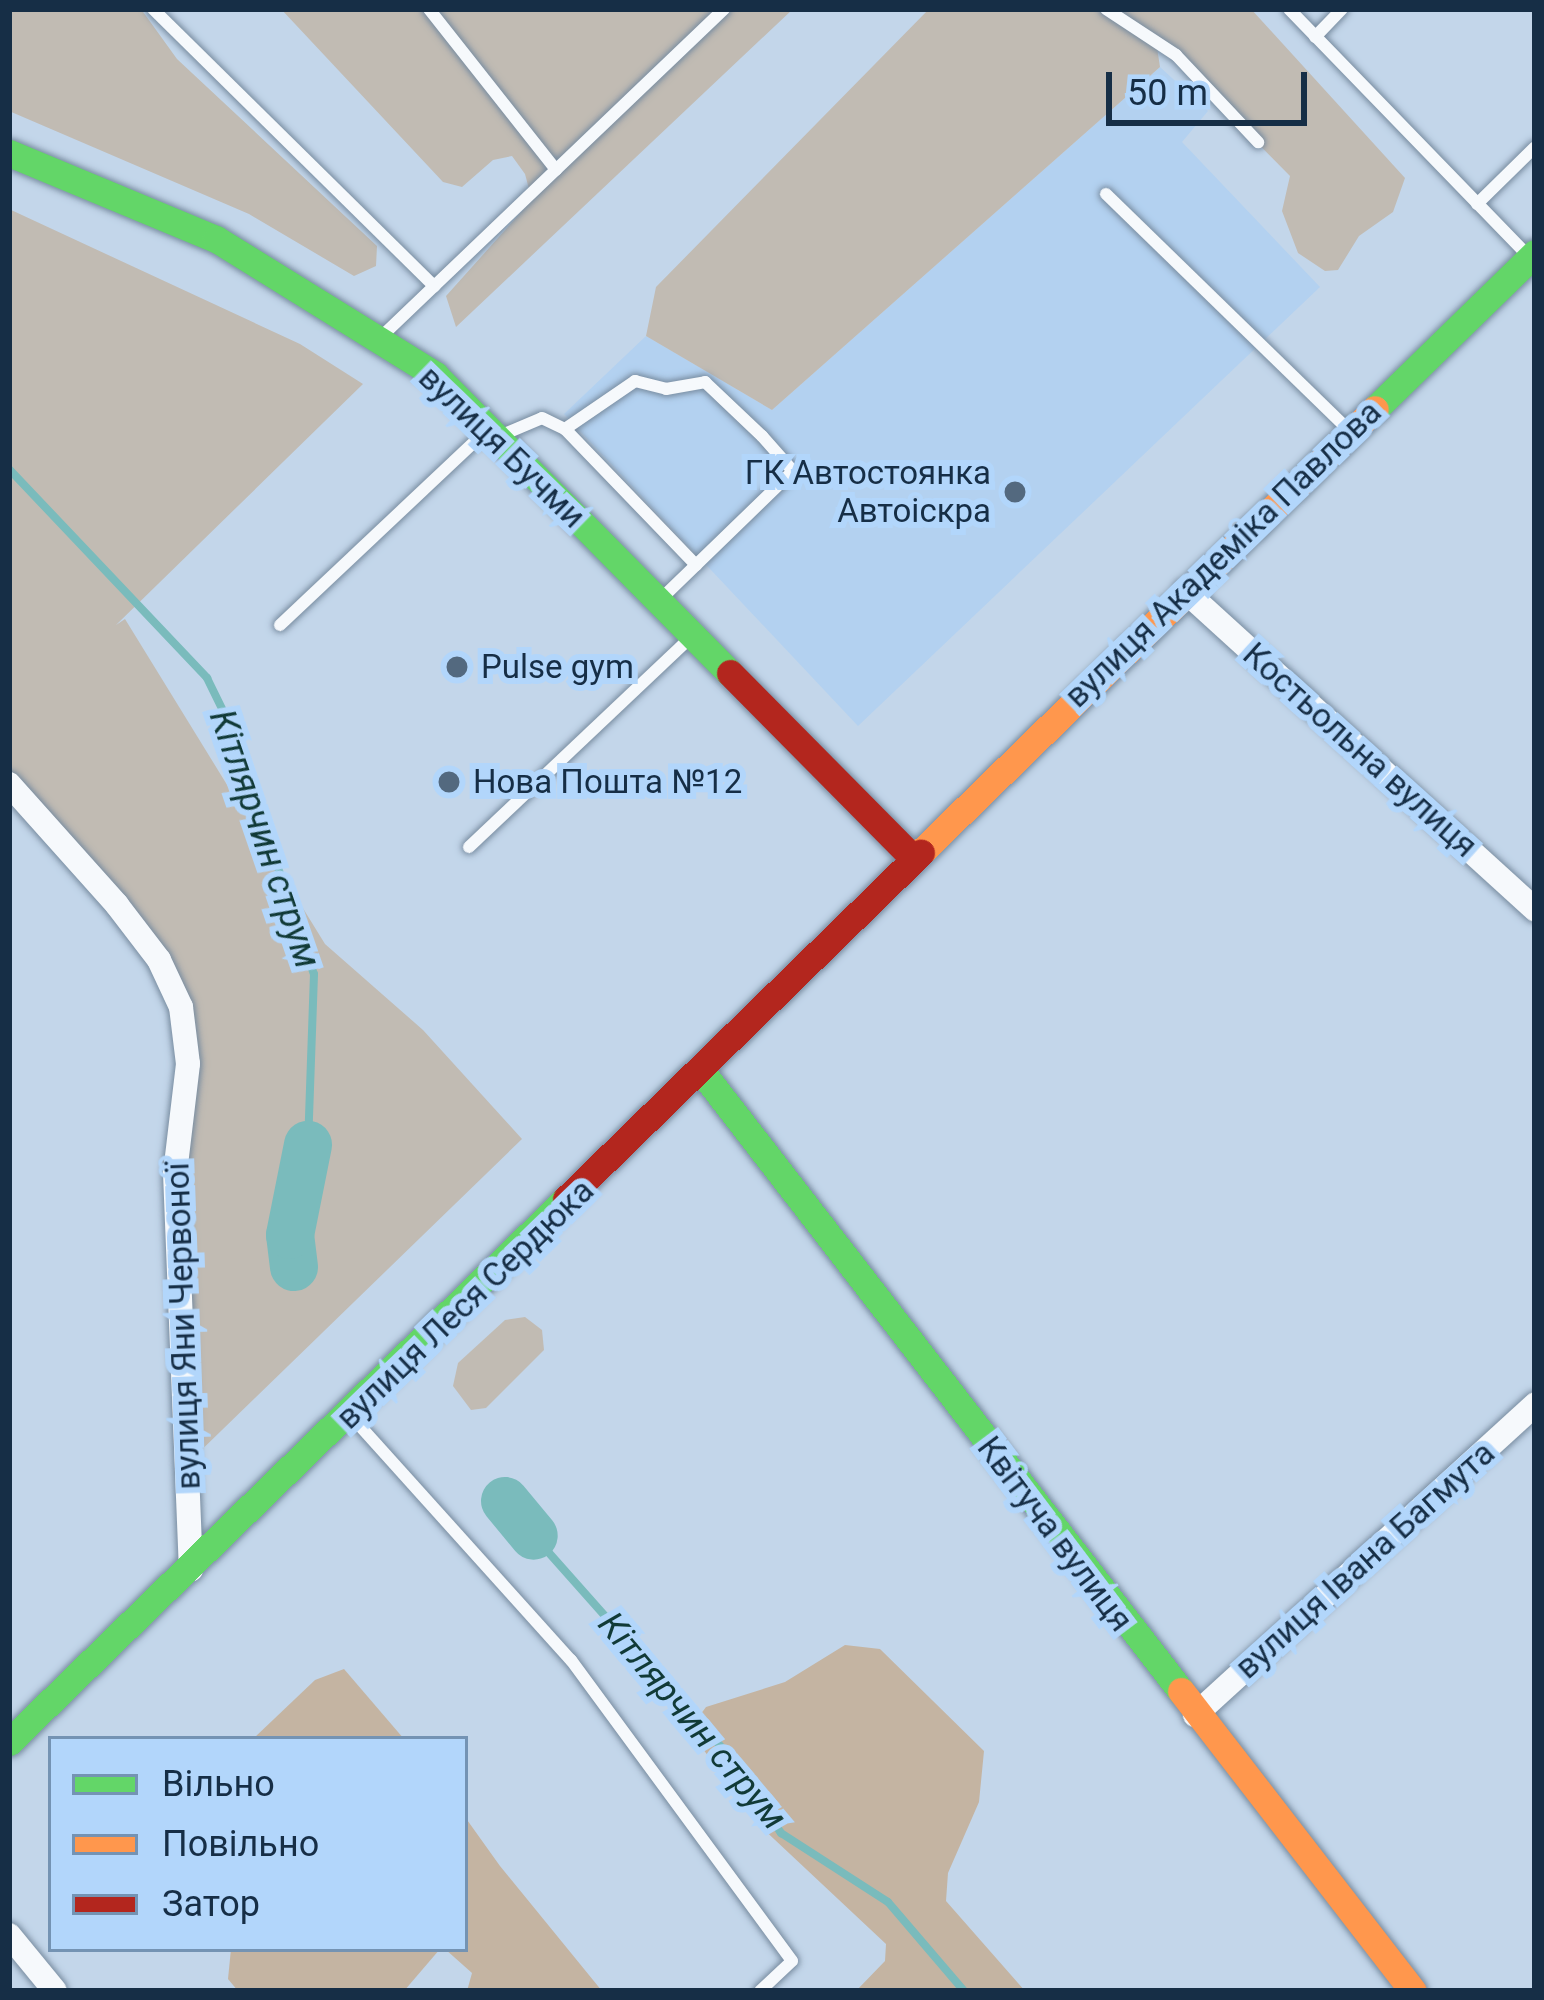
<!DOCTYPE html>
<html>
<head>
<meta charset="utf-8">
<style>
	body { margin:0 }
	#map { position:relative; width:1544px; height:2000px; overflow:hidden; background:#c3d6ea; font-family:Roboto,sans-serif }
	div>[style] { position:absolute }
	.built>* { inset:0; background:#b3d1f0 }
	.green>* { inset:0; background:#c1bbb3 }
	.forest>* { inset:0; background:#c4b4a2 }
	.stream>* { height:8px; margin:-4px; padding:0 4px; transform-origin:4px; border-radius:4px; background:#7abbbc }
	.river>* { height:48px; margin:-24px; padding:0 24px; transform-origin:24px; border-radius:24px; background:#7abbbc }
	.roads { filter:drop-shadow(0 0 3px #788ca0) drop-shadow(0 0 3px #788ca0) }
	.lane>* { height:12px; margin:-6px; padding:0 6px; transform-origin:6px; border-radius:6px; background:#f6f9fc }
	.street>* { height:24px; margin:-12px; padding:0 12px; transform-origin:12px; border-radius:12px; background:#f6f9fc }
	.fast>* { height:27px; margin:-13.5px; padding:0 13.5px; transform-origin:13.5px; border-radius:13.5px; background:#63d668 }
	.slow>* { height:27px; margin:-13.5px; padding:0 13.5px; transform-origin:13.5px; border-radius:13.5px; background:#ff974d }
	.jam>* { height:27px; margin:-13.5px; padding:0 13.5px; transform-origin:13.5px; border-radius:13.5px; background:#b3261e }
	.dots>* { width:33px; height:33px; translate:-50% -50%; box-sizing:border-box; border:6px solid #b2d6fb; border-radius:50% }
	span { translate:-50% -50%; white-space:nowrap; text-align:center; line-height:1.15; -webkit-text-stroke:12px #b2d6fb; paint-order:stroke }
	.street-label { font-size:33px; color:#162e46 }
	.poi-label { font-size:33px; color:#162e46 }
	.right { translate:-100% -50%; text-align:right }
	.left { translate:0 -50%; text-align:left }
	.water-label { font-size:36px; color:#113a37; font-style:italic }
	.frame { position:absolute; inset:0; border:12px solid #162e46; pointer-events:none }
	.legend { position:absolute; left:48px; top:1736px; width:420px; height:216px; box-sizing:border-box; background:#b2d6fb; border:3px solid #7493b3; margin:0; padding:15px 21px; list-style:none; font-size:36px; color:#162e46 }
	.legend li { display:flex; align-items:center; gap:24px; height:60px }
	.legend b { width:60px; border:3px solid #7493b3 }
	.scale { position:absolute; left:1106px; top:72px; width:201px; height:54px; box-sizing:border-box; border:6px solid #162e46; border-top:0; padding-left:15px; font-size:36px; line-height:42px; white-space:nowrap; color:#162e46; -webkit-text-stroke:9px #b2d6fb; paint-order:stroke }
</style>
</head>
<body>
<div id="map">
	<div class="built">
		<div style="clip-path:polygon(1160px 67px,1208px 111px,1182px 142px,1320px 287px,858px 726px,564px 414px,646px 336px,772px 410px)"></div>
	</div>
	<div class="green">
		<div style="clip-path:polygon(9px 9px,141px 9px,177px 59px,377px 246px,376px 266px,354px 276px,249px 214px,9px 111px)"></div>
		<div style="clip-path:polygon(281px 9px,412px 11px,793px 9px,456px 327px,446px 296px,532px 200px,525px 174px,512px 156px,493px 160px,462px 187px,443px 182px)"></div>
		<div style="clip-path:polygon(929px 9px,1251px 9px,1405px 178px,1393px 212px,1359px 236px,1338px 270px,1325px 271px,1298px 253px,1282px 211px,1290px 176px,1156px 41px,1160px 67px,772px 410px,646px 336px,656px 287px)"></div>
		<div style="clip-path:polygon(9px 209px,300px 344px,363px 384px,116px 625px,125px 619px,325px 944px,423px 1030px,522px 1139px,187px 1464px,175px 1173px,188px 1064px,159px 960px,9px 788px)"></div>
		<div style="clip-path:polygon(525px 1317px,542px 1330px,544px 1350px,486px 1408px,471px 1410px,453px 1386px,458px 1363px,505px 1320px)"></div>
	</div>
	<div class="forest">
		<div style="clip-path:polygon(845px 1645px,880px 1649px,984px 1751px,979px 1802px,948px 1873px,946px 1901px,1025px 1991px,856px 1991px,885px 1961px,886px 1944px,759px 1825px,689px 1730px,706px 1707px,785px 1682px)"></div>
		<div style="clip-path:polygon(344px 1669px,404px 1739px,253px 1739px,315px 1680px)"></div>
		<div style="clip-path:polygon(465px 1817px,500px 1866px,602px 1991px,467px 1991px,472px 1973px,445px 1949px,465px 1949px)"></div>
		<div style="clip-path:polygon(231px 1949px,440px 1949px,404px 1991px,238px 1991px,228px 1979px)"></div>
	</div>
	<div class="stream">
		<div style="left:9px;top:469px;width:288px;rotate:46.5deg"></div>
		<div style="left:207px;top:678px;width:52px;rotate:63.9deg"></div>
		<div style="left:230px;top:725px;width:263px;rotate:71.4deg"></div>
		<div style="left:314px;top:974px;width:171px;rotate:92deg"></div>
		<div style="left:534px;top:1536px;width:298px;rotate:48.4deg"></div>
		<div style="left:732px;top:1759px;width:89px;rotate:56.5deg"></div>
		<div style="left:781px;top:1833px;width:127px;rotate:32.8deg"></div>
		<div style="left:888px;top:1902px;width:117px;rotate:49.5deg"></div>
	</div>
	<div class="river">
		<div style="left:294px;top:1267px;width:32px;rotate:-97deg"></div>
		<div style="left:290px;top:1235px;width:92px;rotate:-78.7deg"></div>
		<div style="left:505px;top:1501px;width:45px;rotate:50.4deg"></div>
	</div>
	<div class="roads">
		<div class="lane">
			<div style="left:153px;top:9px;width:395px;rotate:44.6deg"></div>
			<div style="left:429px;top:9px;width:205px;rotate:51.7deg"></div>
			<div style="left:1106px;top:9px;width:84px;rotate:33.3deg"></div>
			<div style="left:1176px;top:55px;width:120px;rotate:46.7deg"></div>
			<div style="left:1289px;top:9px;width:345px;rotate:45.9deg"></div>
			<div style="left:1315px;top:37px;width:39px;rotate:-46deg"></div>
			<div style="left:1106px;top:194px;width:340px;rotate:44.2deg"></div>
			<div style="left:1477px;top:204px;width:81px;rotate:-44.5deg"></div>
			<div style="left:382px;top:336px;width:473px;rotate:-43.7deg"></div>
			<div style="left:565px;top:429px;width:189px;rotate:46.1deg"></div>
			<div style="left:502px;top:435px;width:43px;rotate:-23deg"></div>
			<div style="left:542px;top:418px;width:25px;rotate:26deg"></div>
			<div style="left:565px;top:429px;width:85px;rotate:-34.4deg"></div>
			<div style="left:635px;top:381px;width:32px;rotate:14deg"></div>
			<div style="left:666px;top:389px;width:40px;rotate:-10deg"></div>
			<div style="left:705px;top:382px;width:79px;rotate:43.5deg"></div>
			<div style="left:762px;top:436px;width:47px;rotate:48.5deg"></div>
			<div style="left:793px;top:471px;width:187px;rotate:135.9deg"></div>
			<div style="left:280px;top:625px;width:284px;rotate:-43.3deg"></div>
			<div style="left:469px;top:847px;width:306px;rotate:-43.4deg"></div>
			<div style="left:351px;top:1416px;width:329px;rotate:48deg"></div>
			<div style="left:571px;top:1660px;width:373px;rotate:53.7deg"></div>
			<div style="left:792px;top:1961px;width:44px;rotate:136.8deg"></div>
		</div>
		<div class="street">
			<div style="left:1185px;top:591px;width:473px;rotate:42.3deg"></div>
			<div style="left:9px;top:784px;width:162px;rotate:48.2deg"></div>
			<div style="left:117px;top:905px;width:69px;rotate:52.6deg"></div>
			<div style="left:159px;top:960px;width:52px;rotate:64.9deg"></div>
			<div style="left:181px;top:1007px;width:57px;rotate:83deg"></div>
			<div style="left:188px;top:1064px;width:110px;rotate:96.8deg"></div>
			<div style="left:175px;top:1173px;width:397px;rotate:87.7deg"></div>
			<div style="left:1195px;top:1715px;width:461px;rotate:-42.4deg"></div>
			<div style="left:9px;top:1935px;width:72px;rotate:50.6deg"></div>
		</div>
		<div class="fast">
			<div style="left:9px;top:153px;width:224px;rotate:22.6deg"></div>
			<div style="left:216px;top:239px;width:258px;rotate:31.8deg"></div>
			<div style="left:435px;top:375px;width:419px;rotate:45.3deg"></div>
			<div style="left:1375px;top:409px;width:223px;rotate:-44.3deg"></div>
			<div style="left:702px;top:1072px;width:783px;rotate:52.27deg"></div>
			<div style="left:9px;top:1742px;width:778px;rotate:-44.27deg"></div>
		</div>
		<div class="slow">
			<div style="left:921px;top:852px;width:634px;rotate:-44.3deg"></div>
			<div style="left:1181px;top:1691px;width:379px;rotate:52.3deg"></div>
		</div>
		<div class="jam">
			<div style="left:730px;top:673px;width:257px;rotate:45.3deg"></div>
			<div style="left:566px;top:1199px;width:496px;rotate:-44.3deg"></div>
		</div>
	</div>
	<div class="dots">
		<div style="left:1015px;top:492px;background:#53697f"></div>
		<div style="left:457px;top:667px;background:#53697f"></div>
		<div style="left:449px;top:782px;background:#53697f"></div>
	</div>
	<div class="street-label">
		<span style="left:502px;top:447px;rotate:44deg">вулиця Бучми</span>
		<span style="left:1223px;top:554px;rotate:-44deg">вулиця Академіка Павлова</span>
		<span style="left:1360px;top:750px;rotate:42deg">Костьольна вулиця</span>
		<span style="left:465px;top:1304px;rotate:-44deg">вулиця Леся Сердюка</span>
		<span style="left:183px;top:1326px;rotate:-92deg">вулиця Яни Червоної</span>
		<span style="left:1055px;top:1534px;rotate:53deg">Квітуча вулиця</span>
		<span style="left:1365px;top:1560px;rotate:-42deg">вулиця Івана Багмута</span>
	</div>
	<div class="poi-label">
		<span class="right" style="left:991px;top:492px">ГК Автостоянка<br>Автоіскра</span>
		<span class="left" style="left:481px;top:667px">Pulse gym</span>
		<span class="left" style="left:473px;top:782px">Нова Пошта №12</span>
	</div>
	<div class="water-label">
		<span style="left:264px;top:839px;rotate:71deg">Кітлярчин струм</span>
		<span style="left:692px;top:1721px;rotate:50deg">Кітлярчин струм</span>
	</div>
	<div class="frame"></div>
	<ul class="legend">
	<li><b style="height:15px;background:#63d668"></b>Вільно</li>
	<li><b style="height:15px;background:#ff974d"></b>Повільно</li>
	<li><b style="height:15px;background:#b3261e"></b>Затор</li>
	</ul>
	<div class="scale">50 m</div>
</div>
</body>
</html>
